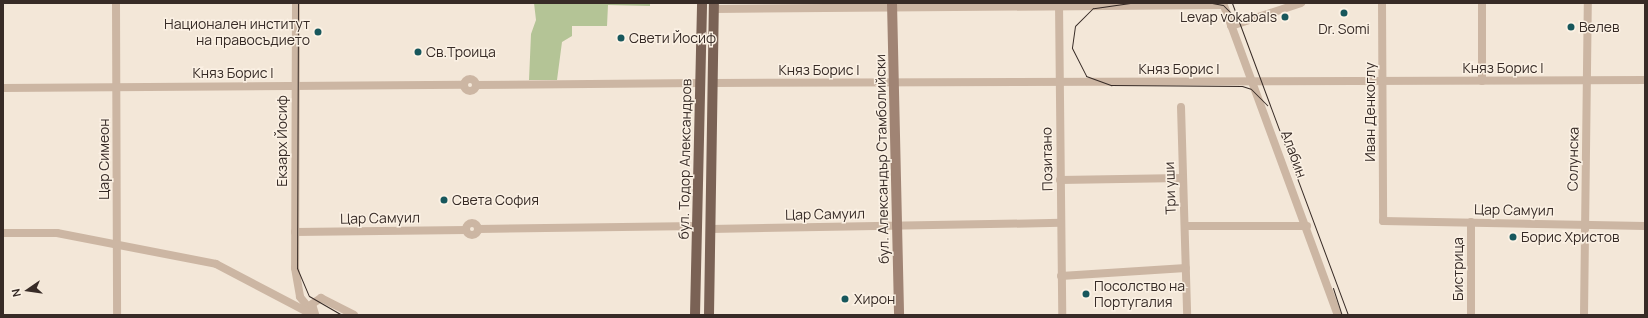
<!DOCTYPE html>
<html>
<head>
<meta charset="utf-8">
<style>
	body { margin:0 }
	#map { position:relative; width:1648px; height:318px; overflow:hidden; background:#f3e7d8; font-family:Manrope,sans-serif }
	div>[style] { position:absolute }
	.green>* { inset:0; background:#b4c496 }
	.minor>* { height:8px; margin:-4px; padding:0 4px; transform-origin:4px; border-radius:4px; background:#ccb6a3 }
	.minor>.ring { margin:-4px; padding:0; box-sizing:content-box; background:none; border:8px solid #ccb6a3; border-radius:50% }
	.secondary>* { height:10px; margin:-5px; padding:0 5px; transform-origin:5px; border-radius:5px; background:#a08474 }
	.primary>* { height:10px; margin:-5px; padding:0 5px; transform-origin:5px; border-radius:5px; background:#7a6255 }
	.tram>* { height:1px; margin:-0.5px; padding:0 0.5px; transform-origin:0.5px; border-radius:0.5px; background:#372b26 }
	.dots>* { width:11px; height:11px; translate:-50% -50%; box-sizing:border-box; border:2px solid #fbf1e4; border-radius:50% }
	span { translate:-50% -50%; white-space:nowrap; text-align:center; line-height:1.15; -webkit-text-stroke:3px #fbf1e4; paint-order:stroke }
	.poi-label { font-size:14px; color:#372b26 }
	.right { translate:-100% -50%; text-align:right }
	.left { translate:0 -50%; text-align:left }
	.street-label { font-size:14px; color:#372b26 }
	.frame { position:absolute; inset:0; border:4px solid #372b26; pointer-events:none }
	.north { position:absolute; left:8px; top:270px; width:40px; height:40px; -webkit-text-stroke:3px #fbf1e4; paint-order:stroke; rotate:257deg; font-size:11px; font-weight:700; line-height:16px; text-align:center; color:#372b26 }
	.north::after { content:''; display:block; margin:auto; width:14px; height:18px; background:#372b26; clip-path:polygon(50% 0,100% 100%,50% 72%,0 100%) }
</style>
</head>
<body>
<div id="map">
	<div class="green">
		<div style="clip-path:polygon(534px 3px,650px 3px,650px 6px,608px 5px,607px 26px,572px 26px,572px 36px,562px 42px,557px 80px,529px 80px,531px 34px,536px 20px)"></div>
	</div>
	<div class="minor">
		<div style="left:116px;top:3px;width:312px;rotate:89.8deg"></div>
		<div style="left:296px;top:3px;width:265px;rotate:90.2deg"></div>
		<div style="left:295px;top:268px;width:29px;rotate:80deg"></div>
		<div style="left:300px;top:297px;width:21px;rotate:51deg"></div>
		<div style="left:1059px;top:3px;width:312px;rotate:89.4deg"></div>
		<div style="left:1223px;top:3px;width:333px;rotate:69.8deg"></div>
		<div style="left:1382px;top:3px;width:218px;rotate:89.7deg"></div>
		<div style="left:1383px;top:221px;width:262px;rotate:1.1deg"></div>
		<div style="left:714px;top:9px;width:509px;rotate:-0.45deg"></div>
		<div style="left:1231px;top:26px;width:74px;rotate:-18.2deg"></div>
		<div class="ring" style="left:464px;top:79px;width:4px;height:4px"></div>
		<div style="left:1482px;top:81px;width:78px;rotate:-90deg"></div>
		<div style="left:713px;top:83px;width:932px;rotate:-0.18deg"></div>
		<div style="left:476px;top:85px;width:224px;rotate:-0.5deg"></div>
		<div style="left:3px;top:88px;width:461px;rotate:-0.4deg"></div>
		<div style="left:1181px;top:107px;width:208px;rotate:88.3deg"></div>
		<div style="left:1060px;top:180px;width:123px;rotate:-0.9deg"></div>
		<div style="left:1471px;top:222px;width:93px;rotate:90deg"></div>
		<div class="ring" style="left:466px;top:223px;width:4px;height:4px"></div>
		<div style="left:1185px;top:226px;width:122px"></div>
		<div style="left:478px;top:229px;width:220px;rotate:-0.8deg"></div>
		<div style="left:710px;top:229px;width:351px;rotate:-1deg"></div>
		<div style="left:295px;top:232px;width:171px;rotate:-0.7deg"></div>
		<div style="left:3px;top:233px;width:54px"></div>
		<div style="left:57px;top:233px;width:162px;rotate:11deg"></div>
		<div style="left:216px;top:264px;width:110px;rotate:27.7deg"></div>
		<div style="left:1061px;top:276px;width:125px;rotate:-3.7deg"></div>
		<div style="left:315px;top:314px;width:10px;rotate:-107deg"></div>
		<div style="left:312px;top:304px;width:11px;rotate:-34deg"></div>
		<div style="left:321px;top:298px;width:37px;rotate:27deg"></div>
		<div style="left:1584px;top:315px;width:312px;rotate:-89.3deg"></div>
	</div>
	<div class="secondary">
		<div style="left:892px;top:3px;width:312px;rotate:88.7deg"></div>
	</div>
	<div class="primary">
		<div style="left:695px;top:315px;width:312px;rotate:-88.7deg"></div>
		<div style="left:709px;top:315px;width:312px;rotate:-89.1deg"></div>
	</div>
	<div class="tram">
		<div style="left:298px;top:3px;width:265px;rotate:90.2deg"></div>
		<div style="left:297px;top:268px;width:30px;rotate:67deg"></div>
		<div style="left:309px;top:296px;width:38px;rotate:30deg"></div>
		<div style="left:1130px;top:3px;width:37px;rotate:172deg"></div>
		<div style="left:1093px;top:8px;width:25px;rotate:135deg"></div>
		<div style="left:1075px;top:26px;width:22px;rotate:98deg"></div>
		<div style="left:1072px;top:48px;width:31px;rotate:63deg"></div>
		<div style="left:1086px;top:76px;width:27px;rotate:20deg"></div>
		<div style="left:1111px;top:85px;width:131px;rotate:0.4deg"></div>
		<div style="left:1242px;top:86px;width:9px;rotate:18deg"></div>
		<div style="left:1251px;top:89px;width:23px;rotate:45deg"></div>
		<div style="left:1212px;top:3px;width:11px;rotate:10deg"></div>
		<div style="left:1223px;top:5px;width:16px;rotate:45deg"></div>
		<div style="left:1232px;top:3px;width:333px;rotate:69.6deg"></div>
		<div style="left:1333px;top:288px;width:28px;rotate:72deg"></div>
	</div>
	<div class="dots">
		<div style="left:1344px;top:13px;background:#17575c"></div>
		<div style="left:1285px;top:17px;background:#17575c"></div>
		<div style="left:1571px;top:27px;background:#17575c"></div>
		<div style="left:318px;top:32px;background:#17575c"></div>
		<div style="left:621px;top:38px;background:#17575c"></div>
		<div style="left:418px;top:52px;background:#17575c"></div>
		<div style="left:444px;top:200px;background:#17575c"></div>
		<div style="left:1513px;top:237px;background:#17575c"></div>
		<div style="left:1086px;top:294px;background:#17575c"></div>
		<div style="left:845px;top:299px;background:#17575c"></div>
	</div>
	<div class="poi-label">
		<span class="right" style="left:1277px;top:17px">Levap vokabals</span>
		<span class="right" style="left:310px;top:32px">Национален институт<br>на правосъдието</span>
		<span class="left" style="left:1579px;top:27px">Велев</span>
		<span style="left:1344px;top:29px">Dr. Somi</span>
		<span class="left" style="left:629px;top:38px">Свети Йосиф</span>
		<span class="left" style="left:426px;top:52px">Св.Троица</span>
		<span class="left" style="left:452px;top:200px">Света София</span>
		<span class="left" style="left:1521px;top:237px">Борис Христов</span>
		<span class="left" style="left:1094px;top:294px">Посолство на<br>Португалия</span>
		<span class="left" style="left:854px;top:299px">Хирон</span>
	</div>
	<div class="street-label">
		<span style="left:1503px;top:68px">Княз Борис I</span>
		<span style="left:1179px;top:69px">Княз Борис I</span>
		<span style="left:819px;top:70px">Княз Борис I</span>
		<span style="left:233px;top:73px">Княз Борис I</span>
		<span style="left:1370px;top:112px;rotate:-90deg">Иван Денкоглу</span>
		<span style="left:282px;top:141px;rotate:-90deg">Екзарх Йосиф</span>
		<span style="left:1294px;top:154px;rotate:70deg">Алабин</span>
		<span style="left:104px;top:159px;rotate:-90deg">Цар Симеон</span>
		<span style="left:685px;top:159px;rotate:-89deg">бул. Тодор Александров</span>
		<span style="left:882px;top:159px;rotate:-91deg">бул. Александър Стамболийски</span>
		<span style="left:1047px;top:159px;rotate:-91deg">Позитано</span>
		<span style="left:1573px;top:159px;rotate:-89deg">Солунска</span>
		<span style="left:1170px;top:188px;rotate:-92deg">Три уши</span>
		<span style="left:1514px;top:210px;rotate:1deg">Цар Самуил</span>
		<span style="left:825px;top:214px;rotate:-1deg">Цар Самуил</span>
		<span style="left:380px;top:218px;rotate:-1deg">Цар Самуил</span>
		<span style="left:1458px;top:269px;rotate:-90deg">Бистрица</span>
	</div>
	<div class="frame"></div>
	<div class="north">N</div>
</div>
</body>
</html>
